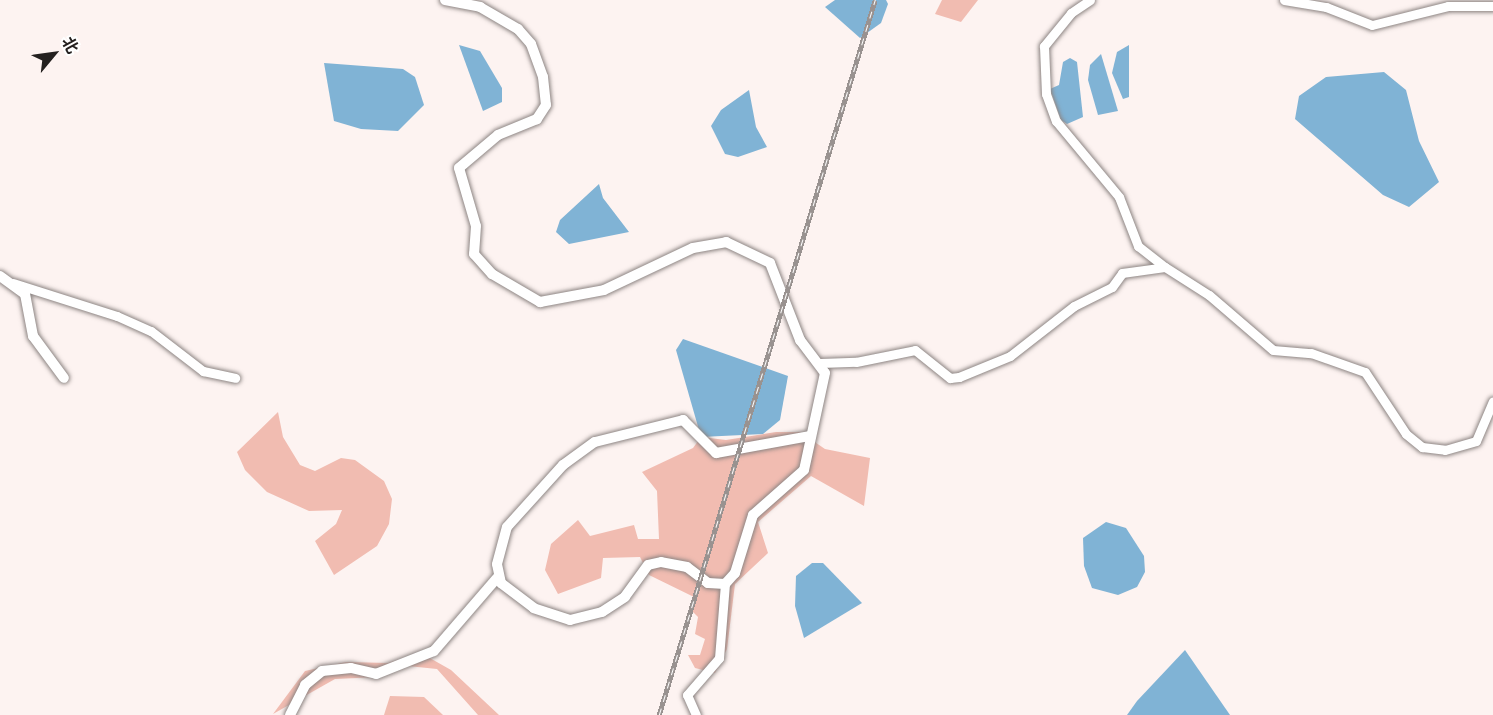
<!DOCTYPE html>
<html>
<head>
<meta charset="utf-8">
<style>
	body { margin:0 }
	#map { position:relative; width:1493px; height:715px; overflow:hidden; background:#fdf3f1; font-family:"Alegreya Sans","Noto Sans SC",sans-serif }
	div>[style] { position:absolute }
	.green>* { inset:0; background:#f1bcb1 }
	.water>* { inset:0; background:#80b3d5 }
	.roads { filter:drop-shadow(0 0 2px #8d8583) drop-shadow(0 0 2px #8d8583) }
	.minor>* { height:9px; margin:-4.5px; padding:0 4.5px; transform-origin:4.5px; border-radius:4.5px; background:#fff }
	.tertiary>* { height:10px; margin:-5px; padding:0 5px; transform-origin:5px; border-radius:5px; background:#fff }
	.rail>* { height:4.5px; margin-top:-2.25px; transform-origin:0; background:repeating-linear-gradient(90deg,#fff 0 7px,#999290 0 14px); box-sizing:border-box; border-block:2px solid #999290 }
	span { translate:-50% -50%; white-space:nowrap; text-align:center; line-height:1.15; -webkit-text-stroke:4.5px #fff; paint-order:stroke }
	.north { position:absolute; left:24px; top:24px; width:60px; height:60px; -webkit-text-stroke:4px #fff; paint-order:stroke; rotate:61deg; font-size:16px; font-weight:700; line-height:24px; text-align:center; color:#24201f }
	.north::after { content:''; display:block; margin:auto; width:21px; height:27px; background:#24201f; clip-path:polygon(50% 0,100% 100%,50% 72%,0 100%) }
</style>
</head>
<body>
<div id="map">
	<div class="green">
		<div style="clip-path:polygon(942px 0,978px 0,961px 22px,935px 14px)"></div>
		<div style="clip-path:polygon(278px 412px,283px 437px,300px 465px,315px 471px,341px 458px,355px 460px,384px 481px,392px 499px,389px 524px,377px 546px,334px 575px,315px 541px,336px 524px,342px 510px,309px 511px,267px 492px,245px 470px,237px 452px)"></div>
		<div style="clip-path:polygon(776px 432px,800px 432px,825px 449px,870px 458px,864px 506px,811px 476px,758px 522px,768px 553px,735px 584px,727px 649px,715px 673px,695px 668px,688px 655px,700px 655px,705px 639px,695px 634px,698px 617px,690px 609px,696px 598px,649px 575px,640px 557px,603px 558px,601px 578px,558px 594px,545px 570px,551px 544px,578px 520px,590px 536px,634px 525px,638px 539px,659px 539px,657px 491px,642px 472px,693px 448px,701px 437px,726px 440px)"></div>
		<div style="clip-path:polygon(421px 653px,451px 670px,499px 715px,478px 715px,437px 669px,408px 666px,378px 677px,335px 679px,273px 714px,305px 671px,346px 662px,388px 663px)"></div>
		<div style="clip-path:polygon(390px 696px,424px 697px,443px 715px,384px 715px)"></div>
	</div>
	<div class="water">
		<div style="clip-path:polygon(835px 0,886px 0,888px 4px,881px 23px,860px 38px,825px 7px)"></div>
		<div style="clip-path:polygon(459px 45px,480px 51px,502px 88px,502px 102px,483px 111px)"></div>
		<div style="clip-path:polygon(1129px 45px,1129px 97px,1123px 99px,1112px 73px,1117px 52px)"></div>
		<div style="clip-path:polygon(1101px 54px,1118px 111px,1098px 115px,1088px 80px,1090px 65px)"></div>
		<div style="clip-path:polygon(1070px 58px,1077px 62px,1083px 117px,1067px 124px,1061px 120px,1050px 89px,1059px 85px,1063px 62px)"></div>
		<div style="clip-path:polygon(324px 63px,403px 69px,415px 77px,424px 105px,398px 131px,361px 129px,334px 121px)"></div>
		<div style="clip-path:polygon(1384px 72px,1406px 90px,1419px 141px,1439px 182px,1409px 207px,1383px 195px,1295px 119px,1299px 96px,1326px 77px)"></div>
		<div style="clip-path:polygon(749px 90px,756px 127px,767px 147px,738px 157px,725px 154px,711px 126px,721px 110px)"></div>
		<div style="clip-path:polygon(599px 184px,603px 198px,629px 232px,569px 244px,556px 232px,560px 220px)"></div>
		<div style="clip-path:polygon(683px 339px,788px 376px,780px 420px,763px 434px,701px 437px,676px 350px)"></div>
		<div style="clip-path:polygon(1106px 522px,1126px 528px,1144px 556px,1145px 572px,1137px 587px,1118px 595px,1092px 588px,1084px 566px,1083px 538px)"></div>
		<div style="clip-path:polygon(812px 563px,823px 563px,862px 603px,804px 638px,795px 606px,796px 576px)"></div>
		<div style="clip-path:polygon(1185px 650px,1230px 715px,1127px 715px,1137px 701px)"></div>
	</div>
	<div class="roads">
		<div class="minor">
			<div style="left:1090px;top:0;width:23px;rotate:146deg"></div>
			<div style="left:1071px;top:13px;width:43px;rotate:129.3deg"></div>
			<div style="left:1044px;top:46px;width:48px;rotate:87.6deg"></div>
			<div style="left:1046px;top:94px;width:29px;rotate:70deg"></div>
			<div style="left:1056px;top:121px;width:99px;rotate:50.3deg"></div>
			<div style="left:1119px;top:197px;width:53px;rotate:68.8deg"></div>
			<div style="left:1138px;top:246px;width:34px;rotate:38deg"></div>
			<div style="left:1284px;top:0;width:43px;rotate:9.5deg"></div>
			<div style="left:1326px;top:7px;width:49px;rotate:21.4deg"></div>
			<div style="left:1372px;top:25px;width:78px;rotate:-14deg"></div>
			<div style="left:1448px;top:6px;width:45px"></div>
			<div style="left:13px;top:283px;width:109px;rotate:17.6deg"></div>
			<div style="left:117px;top:316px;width:37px;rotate:24deg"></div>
			<div style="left:151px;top:331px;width:66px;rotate:37.6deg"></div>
			<div style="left:203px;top:371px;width:33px;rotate:12deg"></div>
			<div style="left:820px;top:363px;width:36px;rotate:-2deg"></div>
			<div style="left:856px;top:362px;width:60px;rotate:-11.5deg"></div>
			<div style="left:915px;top:350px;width:45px;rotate:38.7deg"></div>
			<div style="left:950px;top:378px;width:9px;rotate:-6deg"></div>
			<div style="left:959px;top:377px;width:55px;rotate:-22.4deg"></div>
			<div style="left:1010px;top:356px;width:81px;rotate:-38deg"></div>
			<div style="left:1074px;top:306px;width:42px;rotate:-26.6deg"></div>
			<div style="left:1112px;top:287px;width:17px;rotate:-54deg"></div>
			<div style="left:1122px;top:273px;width:43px;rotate:-7.9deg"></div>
			<div style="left:1165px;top:267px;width:52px;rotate:32.5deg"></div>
			<div style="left:1209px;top:295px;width:84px;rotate:40.7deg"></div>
			<div style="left:1273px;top:350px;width:38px;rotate:5deg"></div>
			<div style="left:1311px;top:353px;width:57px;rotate:19.4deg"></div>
			<div style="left:1365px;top:372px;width:74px;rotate:56.5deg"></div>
			<div style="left:1406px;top:434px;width:21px;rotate:39deg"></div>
			<div style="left:1422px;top:447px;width:23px;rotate:7deg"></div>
			<div style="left:1445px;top:450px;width:32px;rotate:-16deg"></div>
			<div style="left:1476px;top:441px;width:43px;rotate:-67deg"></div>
			<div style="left:696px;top:715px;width:22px;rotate:-114deg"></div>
			<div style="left:687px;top:695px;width:49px;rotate:-49.1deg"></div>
			<div style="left:719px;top:658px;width:74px;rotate:-85.4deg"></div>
		</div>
		<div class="tertiary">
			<div style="left:445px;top:0;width:36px;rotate:11deg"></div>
			<div style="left:480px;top:7px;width:44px;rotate:30.1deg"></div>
			<div style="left:518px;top:29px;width:20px;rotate:49deg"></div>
			<div style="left:531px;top:44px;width:35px;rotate:70deg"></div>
			<div style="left:543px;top:77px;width:28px;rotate:84deg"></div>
			<div style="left:546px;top:105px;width:17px;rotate:123deg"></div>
			<div style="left:537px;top:119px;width:42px;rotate:157.7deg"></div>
			<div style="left:498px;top:135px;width:51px;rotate:139.8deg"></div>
			<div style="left:459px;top:168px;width:60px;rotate:73.7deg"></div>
			<div style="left:476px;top:226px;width:28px;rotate:94deg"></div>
			<div style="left:474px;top:254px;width:27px;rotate:48deg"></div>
			<div style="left:492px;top:274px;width:56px;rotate:30.3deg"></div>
			<div style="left:540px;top:302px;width:65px;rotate:-10.6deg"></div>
			<div style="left:604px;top:290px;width:98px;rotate:-25.3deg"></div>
			<div style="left:693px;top:248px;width:34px;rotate:-10deg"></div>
			<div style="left:726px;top:242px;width:49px;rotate:25.5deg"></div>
			<div style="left:770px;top:263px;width:83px;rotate:68.7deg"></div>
			<div style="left:800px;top:340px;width:41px;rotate:52.9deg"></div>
			<div style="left:825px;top:373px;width:99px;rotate:102.2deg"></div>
			<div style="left:804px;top:470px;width:68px;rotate:138.6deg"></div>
			<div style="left:753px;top:515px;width:61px;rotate:107.2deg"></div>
			<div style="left:735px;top:573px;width:15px;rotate:132deg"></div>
			<div style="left:725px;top:584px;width:17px;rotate:-177deg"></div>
			<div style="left:708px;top:583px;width:26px;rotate:-143deg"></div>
			<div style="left:687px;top:567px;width:26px;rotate:-169deg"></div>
			<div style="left:661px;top:562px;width:13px;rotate:167deg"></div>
			<div style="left:648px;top:565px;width:39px;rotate:126deg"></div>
			<div style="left:625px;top:597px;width:27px;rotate:147deg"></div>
			<div style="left:602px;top:612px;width:33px;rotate:166deg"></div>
			<div style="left:570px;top:620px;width:38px;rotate:-162deg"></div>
			<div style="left:534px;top:608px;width:41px;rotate:-142.9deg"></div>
			<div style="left:501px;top:583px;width:19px;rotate:-102deg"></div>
			<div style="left:497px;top:564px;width:38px;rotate:-75deg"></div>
			<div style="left:507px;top:527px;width:84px;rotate:-47.9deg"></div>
			<div style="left:563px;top:465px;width:39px;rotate:-36deg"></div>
			<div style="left:595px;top:442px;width:91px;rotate:-14deg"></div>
			<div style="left:683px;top:420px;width:47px;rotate:45deg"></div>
			<div style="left:716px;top:453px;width:96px;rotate:-10.3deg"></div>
			<div style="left:0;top:276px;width:31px;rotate:36deg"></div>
			<div style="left:25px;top:294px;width:43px;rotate:79.2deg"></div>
			<div style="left:33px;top:336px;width:52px;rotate:53.6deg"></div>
			<div style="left:290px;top:715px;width:34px;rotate:-63deg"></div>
			<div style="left:305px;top:685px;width:22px;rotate:-39deg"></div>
			<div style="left:322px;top:671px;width:29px;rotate:-6deg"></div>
			<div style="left:351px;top:668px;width:26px;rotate:13deg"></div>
			<div style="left:376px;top:674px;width:62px;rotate:-21.6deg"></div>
			<div style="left:434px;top:651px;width:96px;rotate:-49.2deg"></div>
		</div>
	</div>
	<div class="rail">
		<div style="left:659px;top:715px;width:747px;rotate:-73.19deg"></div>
	</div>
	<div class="north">北</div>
</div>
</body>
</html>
